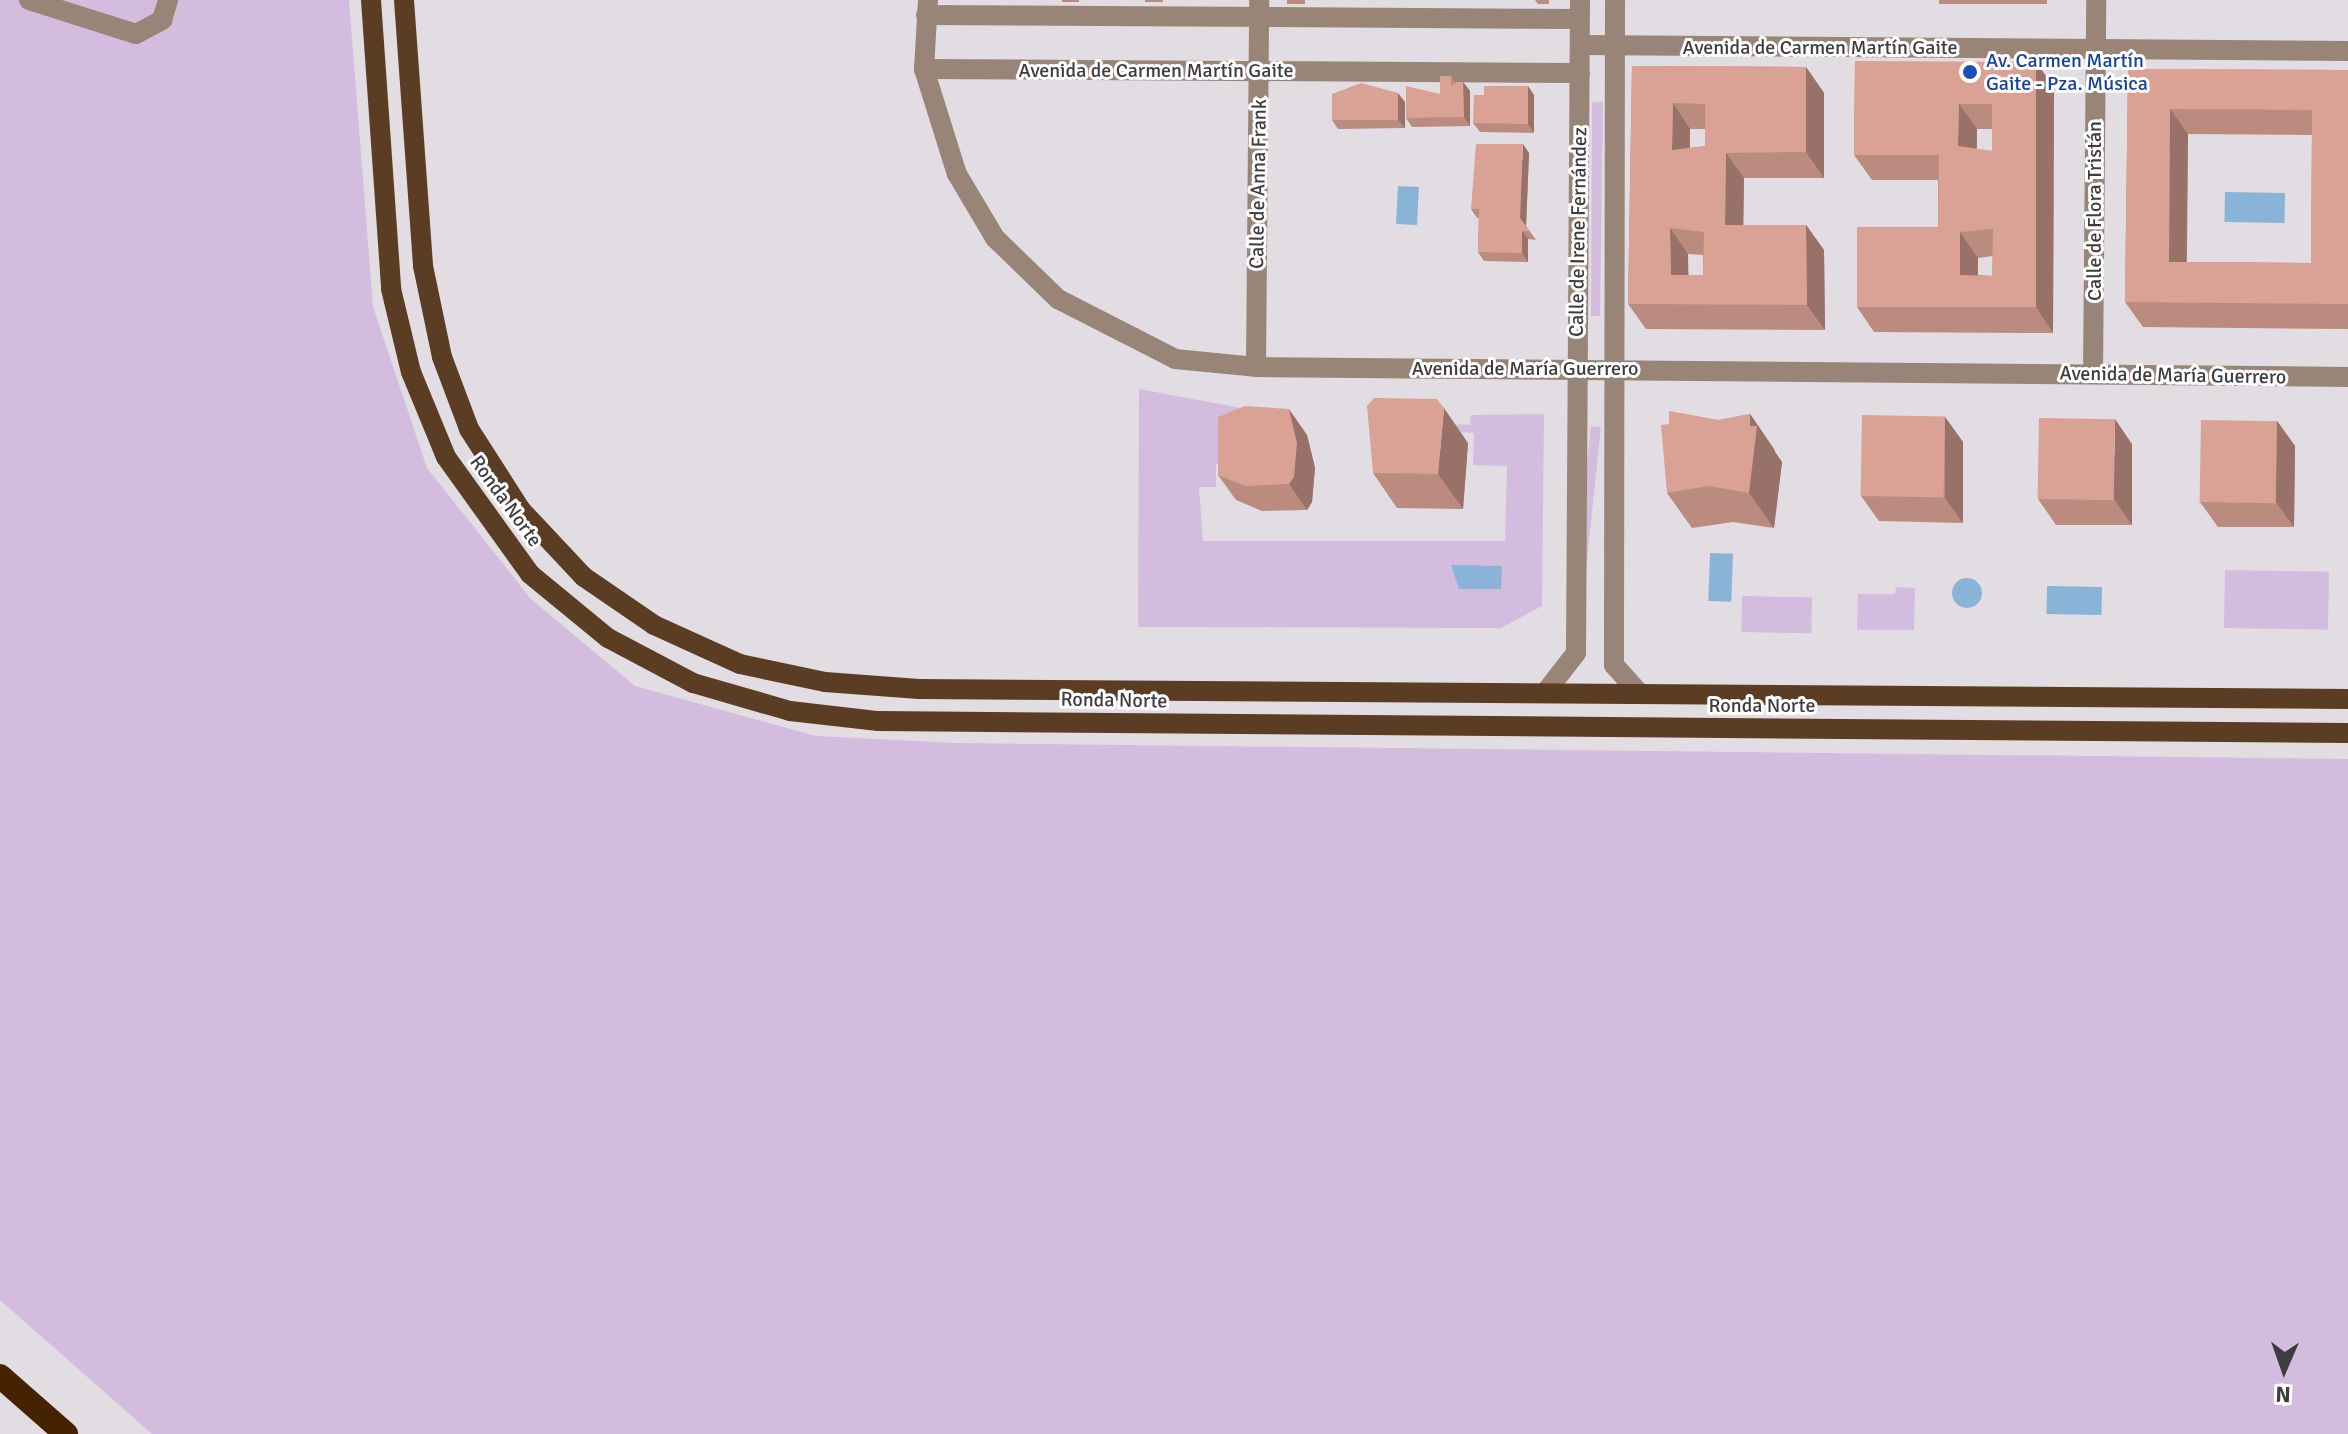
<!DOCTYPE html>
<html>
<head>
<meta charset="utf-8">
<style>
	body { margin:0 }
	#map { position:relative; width:2348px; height:1434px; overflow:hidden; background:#e1dde3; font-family:Signika,sans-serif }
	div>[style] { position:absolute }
	.green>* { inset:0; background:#d4bcde; transform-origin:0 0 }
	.water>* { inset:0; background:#89b3d7; transform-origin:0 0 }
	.round { border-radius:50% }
	.minor>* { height:20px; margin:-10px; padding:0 10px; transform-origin:10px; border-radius:10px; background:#988577 }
	.major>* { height:20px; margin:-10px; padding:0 10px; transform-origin:10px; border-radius:10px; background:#5b3d23 }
	.highway>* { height:24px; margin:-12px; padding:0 12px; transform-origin:12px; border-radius:12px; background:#452301 }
	.wall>* { inset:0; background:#bb8b80; transform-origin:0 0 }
	.shaded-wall>* { inset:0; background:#987168 }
	.building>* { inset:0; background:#d9a295; transform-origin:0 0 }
	.dots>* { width:22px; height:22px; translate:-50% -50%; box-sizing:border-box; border:4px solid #fff; border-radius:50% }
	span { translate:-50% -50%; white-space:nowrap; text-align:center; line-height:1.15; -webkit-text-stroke:6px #fff; paint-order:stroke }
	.street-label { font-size:20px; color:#3d3c3e }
	.transit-label { font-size:20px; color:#164399 }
	.left { translate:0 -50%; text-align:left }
	.north { position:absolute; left:2244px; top:1330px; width:80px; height:80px; -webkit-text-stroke:6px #fff; paint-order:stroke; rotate:182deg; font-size:22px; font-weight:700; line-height:32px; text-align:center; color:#3d3c3e }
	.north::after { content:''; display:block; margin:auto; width:28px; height:36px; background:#3d3c3e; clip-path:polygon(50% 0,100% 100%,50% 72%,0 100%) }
</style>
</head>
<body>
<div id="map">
	<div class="green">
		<div style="clip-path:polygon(0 0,349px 0,373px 307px,427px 468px,531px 599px,635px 686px,816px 736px,956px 743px,2348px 759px,2348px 1434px,152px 1434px,0 1300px)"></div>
		<div style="clip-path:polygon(1592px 102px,1603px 102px,1600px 316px,1591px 316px)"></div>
		<div style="clip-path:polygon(1139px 389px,1241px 408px,1233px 464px,1216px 464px,1216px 487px,1199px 487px,1203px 541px,1505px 541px,1507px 466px,1473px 465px,1474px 433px,1445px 431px,1445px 424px,1470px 425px,1471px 415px,1544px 414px,1542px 606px,1501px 628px,1138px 627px)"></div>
		<div style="left:1591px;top:426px;width:10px;height:189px;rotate:6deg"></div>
		<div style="left:2225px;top:570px;width:104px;height:58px;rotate:1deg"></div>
		<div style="clip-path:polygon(1896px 587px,1915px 588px,1914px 630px,1857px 630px,1858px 594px,1895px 594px)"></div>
		<div style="left:1742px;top:596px;width:70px;height:36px;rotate:1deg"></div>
	</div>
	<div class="water">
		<div style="left:1398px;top:186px;width:21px;height:38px;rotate:3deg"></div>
		<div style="left:2225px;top:192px;width:60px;height:30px;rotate:1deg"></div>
		<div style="left:1710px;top:553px;width:23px;height:48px;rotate:2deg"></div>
		<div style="clip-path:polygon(1451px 565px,1502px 566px,1501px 589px,1459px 589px)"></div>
		<div class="round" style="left:1952px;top:578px;width:30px;height:30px"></div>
		<div style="left:2047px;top:586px;width:55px;height:28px;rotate:1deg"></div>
	</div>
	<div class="minor">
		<div style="left:29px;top:0;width:112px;rotate:17.6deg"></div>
		<div style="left:136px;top:34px;width:30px;rotate:-28deg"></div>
		<div style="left:162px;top:20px;width:21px;rotate:-73deg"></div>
		<div style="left:928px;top:0;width:69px;rotate:93.3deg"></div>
		<div style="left:924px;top:69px;width:110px;rotate:72.6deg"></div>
		<div style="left:957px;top:174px;width:74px;rotate:59.3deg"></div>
		<div style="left:995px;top:238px;width:88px;rotate:44.1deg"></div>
		<div style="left:1058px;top:299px;width:131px;rotate:27.1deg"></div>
		<div style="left:1175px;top:359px;width:81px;rotate:5.6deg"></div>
		<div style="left:1256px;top:367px;width:1092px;rotate:0.52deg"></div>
		<div style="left:1615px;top:0;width:665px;rotate:90.09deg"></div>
		<div style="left:1614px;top:665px;width:38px;rotate:48deg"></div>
		<div style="left:926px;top:15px;width:653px;rotate:0.35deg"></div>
		<div style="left:1580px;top:45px;width:768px;rotate:0.45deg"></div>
		<div style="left:924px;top:69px;width:656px;rotate:0.35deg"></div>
		<div style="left:1256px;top:367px;width:367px;rotate:-89.5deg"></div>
		<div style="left:2093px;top:374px;width:374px;rotate:-89.5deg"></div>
		<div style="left:1545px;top:693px;width:51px;rotate:-52.2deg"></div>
		<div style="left:1576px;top:653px;width:653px;rotate:-89.65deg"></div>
	</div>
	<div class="major">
		<div style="left:371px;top:0;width:290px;rotate:86deg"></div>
		<div style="left:391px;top:289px;width:85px;rotate:76.5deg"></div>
		<div style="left:411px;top:372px;width:92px;rotate:67.6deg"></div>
		<div style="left:446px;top:457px;width:144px;rotate:54.3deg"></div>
		<div style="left:530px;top:574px;width:101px;rotate:39.4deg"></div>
		<div style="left:608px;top:638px;width:96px;rotate:27.9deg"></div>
		<div style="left:693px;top:683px;width:101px;rotate:16.1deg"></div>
		<div style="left:790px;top:711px;width:89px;rotate:6.5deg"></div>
		<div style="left:878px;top:721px;width:1470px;rotate:0.47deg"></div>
		<div style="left:404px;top:0;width:267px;rotate:85.9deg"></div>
		<div style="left:423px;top:266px;width:93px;rotate:78.2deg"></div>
		<div style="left:442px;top:357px;width:77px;rotate:69.4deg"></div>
		<div style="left:469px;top:429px;width:96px;rotate:57.3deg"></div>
		<div style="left:521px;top:510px;width:92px;rotate:46.8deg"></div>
		<div style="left:584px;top:577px;width:85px;rotate:34.4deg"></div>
		<div style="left:654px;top:625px;width:94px;rotate:24.4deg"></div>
		<div style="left:740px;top:664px;width:87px;rotate:12deg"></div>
		<div style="left:825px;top:682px;width:94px;rotate:4.3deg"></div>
		<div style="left:919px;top:689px;width:1429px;rotate:0.4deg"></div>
	</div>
	<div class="highway">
		<div style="left:0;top:1376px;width:88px;rotate:41.3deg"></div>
	</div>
	<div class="wall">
		<div style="left:1062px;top:0;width:17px;height:2px"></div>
		<div style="left:1145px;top:0;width:18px;height:2px"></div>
		<div style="left:1287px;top:0;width:18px;height:4px"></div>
		<div style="clip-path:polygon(1535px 0,1549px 0,1549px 4px,1538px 4px)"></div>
		<div style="left:1939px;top:0;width:108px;height:4px"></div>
		<div style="clip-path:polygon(evenodd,1855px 61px,2054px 87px,2053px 333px,1874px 332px,1857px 307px,1938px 227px,1938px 180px,1872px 180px,1854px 155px,1855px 61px,1977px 129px,1992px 129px,1992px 151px,1977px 149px,1977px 129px,1855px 61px,1993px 256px,1992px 276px,1978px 275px,1978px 258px,1993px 256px)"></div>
		<div style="clip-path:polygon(evenodd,1632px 66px,1806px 67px,1824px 93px,1824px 178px,1744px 178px,1743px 225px,1806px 225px,1824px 250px,1825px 330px,1646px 329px,1628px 304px,1632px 66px,1690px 129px,1705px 129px,1705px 146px,1690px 148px,1690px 129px,1632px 66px,1688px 254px,1703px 255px,1703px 275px,1688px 275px,1688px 254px)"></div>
		<div style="clip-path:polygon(evenodd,2128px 69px,2348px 70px,2348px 329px,2143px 327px,2125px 302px,2128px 69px,2188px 134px,2312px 135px,2311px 263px,2187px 262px,2188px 134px)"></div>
		<div style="clip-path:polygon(1451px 76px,1456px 83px,1463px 82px,1470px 91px,1470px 126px,1412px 127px,1406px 118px,1440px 94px)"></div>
		<div style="clip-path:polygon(1484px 95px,1534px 95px,1534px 133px,1480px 132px,1473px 123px)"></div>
		<div style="clip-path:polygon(1405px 102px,1405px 128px,1338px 129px,1332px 120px)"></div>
		<div style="clip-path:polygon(1529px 153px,1526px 226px,1536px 240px,1528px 239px,1528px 262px,1484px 261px,1478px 252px,1479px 218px,1477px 218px,1471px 209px)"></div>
		<div style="clip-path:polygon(1750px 414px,1774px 449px,1775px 452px,1782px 462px,1774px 528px,1733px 522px,1692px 528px,1667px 493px,1719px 420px)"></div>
		<div style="clip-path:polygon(1945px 417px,1963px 442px,1963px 523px,1879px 521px,1861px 496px)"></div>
		<div style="clip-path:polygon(2277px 421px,2295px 446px,2294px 527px,2218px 527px,2200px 502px)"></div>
		<div style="clip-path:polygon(1307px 435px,1315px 468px,1312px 502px,1307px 510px,1262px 511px,1236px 500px,1218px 475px)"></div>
		<div style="clip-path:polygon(1468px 443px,1463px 509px,1397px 508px,1373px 473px)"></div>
		<div style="clip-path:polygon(2132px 444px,2132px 525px,2056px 525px,2038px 499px)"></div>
	</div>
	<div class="shaded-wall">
		<div style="clip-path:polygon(2036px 62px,2054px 87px,2053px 333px,2036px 307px)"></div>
		<div style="clip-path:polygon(1806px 67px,1824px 93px,1824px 178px,1806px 152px)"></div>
		<div style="clip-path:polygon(1463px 82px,1470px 91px,1470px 126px,1464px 117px)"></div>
		<div style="clip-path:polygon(1528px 86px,1534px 95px,1534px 133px,1528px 124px)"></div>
		<div style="clip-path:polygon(1398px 93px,1405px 102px,1405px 128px,1398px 120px)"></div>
		<div style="clip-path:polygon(1673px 103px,1690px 129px,1690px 176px,1672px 150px)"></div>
		<div style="clip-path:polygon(1959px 104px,1977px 129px,1976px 172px,1958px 146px)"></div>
		<div style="clip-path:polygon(2170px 109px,2188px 134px,2186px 287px,2169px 262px)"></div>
		<div style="clip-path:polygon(1523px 144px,1529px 153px,1526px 227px,1520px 218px)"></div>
		<div style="clip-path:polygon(1726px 153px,1744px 178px,1743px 250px,1725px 225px)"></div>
		<div style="clip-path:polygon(1806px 225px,1824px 250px,1825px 330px,1807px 305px)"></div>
		<div style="clip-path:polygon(1670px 228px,1688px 254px,1689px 301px,1671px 275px)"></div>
		<div style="clip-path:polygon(1522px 231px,1528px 239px,1528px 262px,1522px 253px)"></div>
		<div style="clip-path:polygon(1960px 232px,1978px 258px,1978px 300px,1960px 275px)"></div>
		<div style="clip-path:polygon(1444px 408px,1468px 443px,1463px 509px,1438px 474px)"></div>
		<div style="clip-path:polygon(1289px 409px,1307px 435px,1315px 468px,1312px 502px,1307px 510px,1289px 484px)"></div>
		<div style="clip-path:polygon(1750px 414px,1774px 449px,1775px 452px,1782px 462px,1774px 528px,1749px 493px)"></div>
		<div style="clip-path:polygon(1945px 417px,1963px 442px,1963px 523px,1945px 498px)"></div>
		<div style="clip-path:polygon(2115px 419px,2132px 444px,2132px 525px,2114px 499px)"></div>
		<div style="clip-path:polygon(2277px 421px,2295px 446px,2294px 527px,2276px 502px)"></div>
	</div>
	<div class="building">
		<div style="clip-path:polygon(evenodd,1855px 61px,2036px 62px,2036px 307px,1857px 307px,1857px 227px,1938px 227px,1939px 155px,1854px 155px,1855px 61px,1959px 104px,1992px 104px,1992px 151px,1958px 146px,1959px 104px,1855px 61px,1993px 229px,1992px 276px,1960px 275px,1960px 232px,1993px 229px)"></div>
		<div style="clip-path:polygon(evenodd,1632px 66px,1806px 67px,1806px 152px,1726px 153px,1725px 225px,1806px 225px,1807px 305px,1628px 304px,1632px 66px,1673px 103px,1705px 104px,1705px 146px,1672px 150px,1673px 103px,1632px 66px,1670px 228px,1704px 232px,1703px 275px,1671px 275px,1670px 228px)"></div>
		<div style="clip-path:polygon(evenodd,2128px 69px,2348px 70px,2348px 304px,2125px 302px,2128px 69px,2170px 109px,2312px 110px,2311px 263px,2169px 262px,2170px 109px)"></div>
		<div style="clip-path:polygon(1440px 76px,1451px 76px,1451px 85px,1463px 82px,1464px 117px,1406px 118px,1406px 86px,1440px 94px)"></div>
		<div style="clip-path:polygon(1361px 83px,1398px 93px,1398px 120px,1332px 120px,1332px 94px)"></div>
		<div style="clip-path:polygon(1484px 86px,1528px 86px,1528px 124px,1473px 123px,1474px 95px,1484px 95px)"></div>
		<div style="clip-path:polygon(1476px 144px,1523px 144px,1520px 218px,1530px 231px,1522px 231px,1522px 253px,1478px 252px,1479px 209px,1471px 209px)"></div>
		<div style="clip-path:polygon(1374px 398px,1437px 399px,1444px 408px,1438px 474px,1373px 473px,1367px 406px)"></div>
		<div style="clip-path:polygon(1245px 406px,1289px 409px,1297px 443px,1294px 477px,1289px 484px,1245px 486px,1218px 475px,1218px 417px)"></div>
		<div style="clip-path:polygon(1669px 411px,1719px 420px,1750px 414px,1750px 426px,1757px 426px,1749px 493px,1709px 486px,1667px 493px,1661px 425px,1669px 424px)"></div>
		<div style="left:1862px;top:415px;width:83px;height:81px;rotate:1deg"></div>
		<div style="left:2039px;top:418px;width:76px;height:81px;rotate:1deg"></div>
		<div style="left:2201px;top:420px;width:76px;height:82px;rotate:1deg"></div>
	</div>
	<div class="dots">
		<div style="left:1970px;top:72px;background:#1a4fb4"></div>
	</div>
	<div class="street-label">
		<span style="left:1820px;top:47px">Avenida de Carmen Martín Gaite</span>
		<span style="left:1156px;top:70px">Avenida de Carmen Martín Gaite</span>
		<span style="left:1258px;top:184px;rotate:-89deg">Calle de Anna Frank</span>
		<span style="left:2094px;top:211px;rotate:-90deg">Calle de Flora Tristán</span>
		<span style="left:1578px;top:232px;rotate:-89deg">Calle de Irene Fernández</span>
		<span style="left:1525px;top:368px">Avenida de María Guerrero</span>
		<span style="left:2173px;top:375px;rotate:1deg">Avenida de María Guerrero</span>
		<span style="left:506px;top:501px;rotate:54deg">Ronda Norte</span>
		<span style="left:1114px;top:700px;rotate:1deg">Ronda Norte</span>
		<span style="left:1762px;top:705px">Ronda Norte</span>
	</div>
	<div class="transit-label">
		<span class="left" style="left:1986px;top:72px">Av. Carmen Martín<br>Gaite - Pza. Música</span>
	</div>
	<div class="north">N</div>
</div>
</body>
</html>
